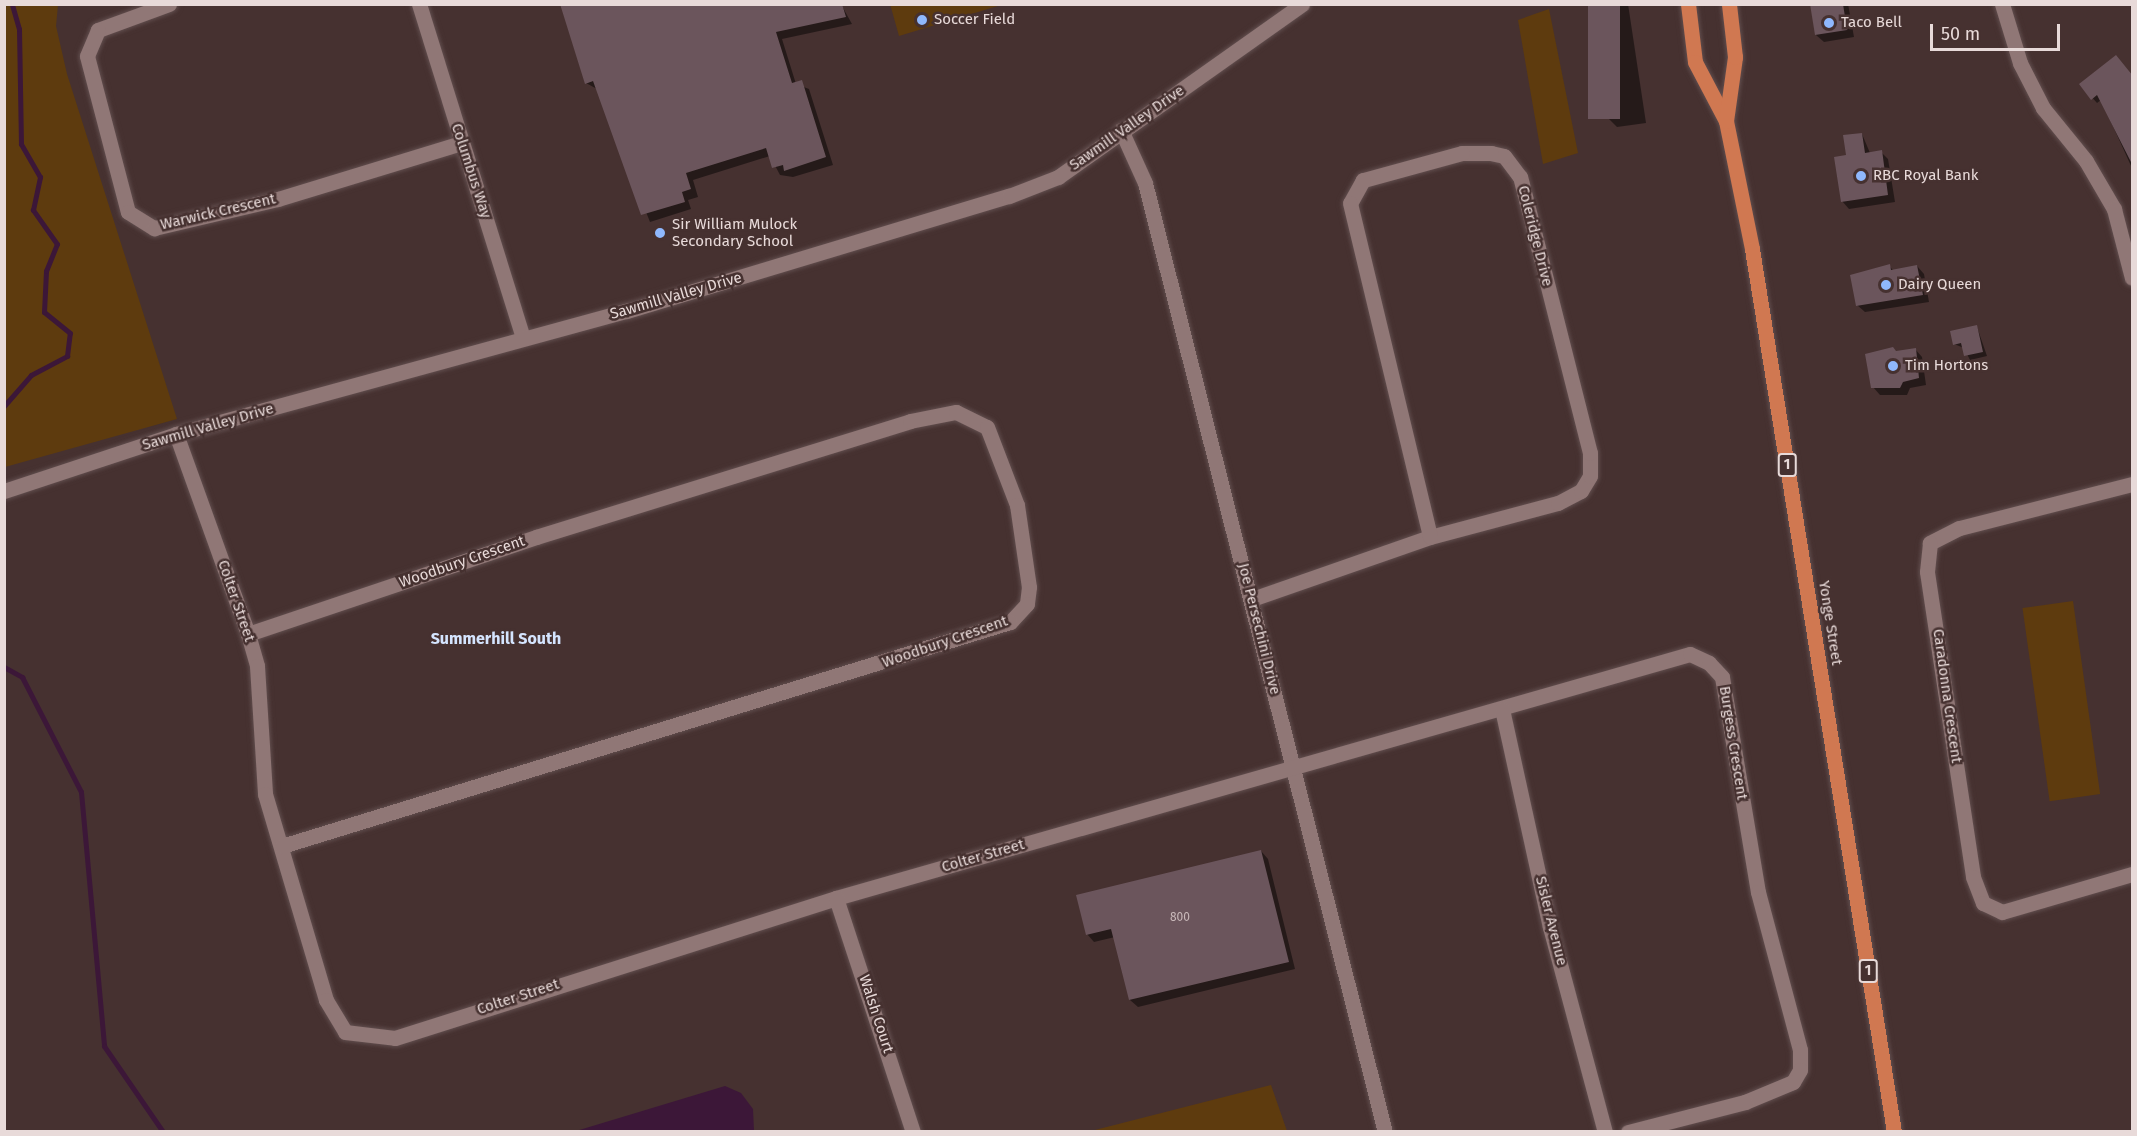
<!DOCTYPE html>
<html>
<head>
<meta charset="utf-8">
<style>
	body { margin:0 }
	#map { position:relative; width:2137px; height:1136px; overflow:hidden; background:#463130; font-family:"Fira Sans",sans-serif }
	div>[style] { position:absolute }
	.green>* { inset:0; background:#5e3b0e; transform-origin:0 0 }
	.water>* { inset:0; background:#3c1738 }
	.shadow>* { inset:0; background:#0007 }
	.stream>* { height:5px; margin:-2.5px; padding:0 2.5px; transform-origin:2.5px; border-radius:2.5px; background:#3c1738 }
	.building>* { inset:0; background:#6b555c; transform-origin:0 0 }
	.roads { filter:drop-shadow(0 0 2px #614e4e) drop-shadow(0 0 2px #614e4e) }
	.street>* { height:15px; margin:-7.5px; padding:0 7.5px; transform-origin:7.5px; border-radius:7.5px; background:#907776 }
	.secondary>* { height:15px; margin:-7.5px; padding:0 7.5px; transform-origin:7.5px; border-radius:7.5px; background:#907776 }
	.primary>* { height:15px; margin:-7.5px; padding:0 7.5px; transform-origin:7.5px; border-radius:7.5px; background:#d07851 }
	.dots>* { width:16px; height:16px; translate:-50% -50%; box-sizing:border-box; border:3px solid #463130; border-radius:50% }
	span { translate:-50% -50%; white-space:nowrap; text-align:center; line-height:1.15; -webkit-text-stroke:5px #463130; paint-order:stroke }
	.number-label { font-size:12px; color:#c9b9ba }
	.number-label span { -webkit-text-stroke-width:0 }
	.shield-label span { padding:2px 4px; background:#463130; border:2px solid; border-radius:4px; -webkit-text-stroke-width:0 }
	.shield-label { font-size:14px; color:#e8dad9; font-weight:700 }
	.poi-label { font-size:15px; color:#e8dad9 }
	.left { translate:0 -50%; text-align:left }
	.street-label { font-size:15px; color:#e8dad9 }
	.neighbourhood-label { font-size:16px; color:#d4e4fe; font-weight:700 }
	.frame { position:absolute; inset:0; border:6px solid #e8dad9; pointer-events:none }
	.scale { position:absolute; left:1930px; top:24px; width:130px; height:27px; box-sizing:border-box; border:3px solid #e8dad9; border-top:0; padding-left:8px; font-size:18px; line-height:21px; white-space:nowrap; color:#e8dad9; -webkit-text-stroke:4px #463130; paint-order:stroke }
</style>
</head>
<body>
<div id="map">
	<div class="green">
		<div style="clip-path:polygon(5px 4px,58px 5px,56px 26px,67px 74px,177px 419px,5px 467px)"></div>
		<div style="clip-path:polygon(890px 4px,1001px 4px,1001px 5px,899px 36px)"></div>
		<div style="clip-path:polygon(1549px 9px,1578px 153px,1543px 164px,1518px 20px)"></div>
		<div style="left:2073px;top:601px;width:195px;height:51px;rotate:82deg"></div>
		<div style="clip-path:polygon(1271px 1085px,1287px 1131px,1091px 1131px)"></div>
	</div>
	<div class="water">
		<div style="clip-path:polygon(725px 1086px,741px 1093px,753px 1109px,754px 1131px,576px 1131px)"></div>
	</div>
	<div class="shadow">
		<div style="clip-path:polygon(1590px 4px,1628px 4px,1646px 123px,1617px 127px,1607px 117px)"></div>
		<div style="clip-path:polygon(1811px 4px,1848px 4px,1854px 37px,1824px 42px,1816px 35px)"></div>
		<div style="clip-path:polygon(842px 6px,852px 24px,782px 39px,796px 84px,809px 89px,833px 165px,793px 177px,780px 175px,770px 156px,693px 180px,698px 197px,688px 200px,691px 209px,650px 222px,597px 89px,586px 83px)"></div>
		<div style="clip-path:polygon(2132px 77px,2132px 168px,2101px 100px,2097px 103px,2081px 85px)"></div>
		<div style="clip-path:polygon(1862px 134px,1870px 153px,1881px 152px,1888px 159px,1895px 202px,1849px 209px,1842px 201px,1847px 156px)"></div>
		<div style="clip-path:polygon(1889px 266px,1894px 271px,1917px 266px,1924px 274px,1929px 302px,1865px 312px,1857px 305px)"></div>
		<div style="clip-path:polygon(1977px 327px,1987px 356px,1970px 360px,1964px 348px,1954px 344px)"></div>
		<div style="clip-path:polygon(1915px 349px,1922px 357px,1926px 385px,1910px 388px,1907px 395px,1880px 395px,1873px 387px)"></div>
		<div style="clip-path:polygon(1261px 851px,1268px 859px,1295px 969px,1138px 1007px,1130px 1000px,1115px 937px,1094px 942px,1087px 934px)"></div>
	</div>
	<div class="stream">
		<div style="left:4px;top:406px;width:41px;rotate:-48.9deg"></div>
		<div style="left:31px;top:375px;width:41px;rotate:-27.8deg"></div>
		<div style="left:67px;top:356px;width:23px;rotate:-83deg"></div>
		<div style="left:70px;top:333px;width:33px;rotate:-141deg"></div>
		<div style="left:44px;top:312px;width:41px;rotate:-87.2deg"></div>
		<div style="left:46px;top:271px;width:29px;rotate:-68deg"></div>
		<div style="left:57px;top:244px;width:42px;rotate:-125.2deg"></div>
		<div style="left:33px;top:210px;width:34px;rotate:-78deg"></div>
		<div style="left:40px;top:177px;width:38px;rotate:-120deg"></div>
		<div style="left:21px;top:144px;width:115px;rotate:-91deg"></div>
		<div style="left:19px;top:29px;width:26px;rotate:-106deg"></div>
		<div style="left:4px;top:667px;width:21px;rotate:29deg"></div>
		<div style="left:22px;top:677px;width:129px;rotate:62.8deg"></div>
		<div style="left:81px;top:792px;width:255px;rotate:84.8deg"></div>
		<div style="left:104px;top:1046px;width:104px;rotate:55.5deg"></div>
	</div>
	<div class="building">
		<div style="clip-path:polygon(560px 4px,842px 4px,846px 17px,776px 32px,792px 83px,802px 80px,826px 157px,784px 171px,783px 165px,772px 168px,766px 148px,686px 173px,691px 189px,682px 192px,685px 202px,641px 215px,593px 81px,585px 84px)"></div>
		<div style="left:1588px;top:4px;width:32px;height:115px"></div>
		<div style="clip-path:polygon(1810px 4px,1843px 4px,1847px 30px,1815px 35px)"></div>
		<div style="clip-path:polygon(2116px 55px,2133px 76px,2133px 166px,2097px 95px,2091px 100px,2079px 84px)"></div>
		<div style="clip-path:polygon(1862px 133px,1865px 153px,1882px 150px,1888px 195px,1841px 202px,1834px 157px,1846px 155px,1843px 135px)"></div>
		<div style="clip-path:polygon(1890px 264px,1891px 270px,1917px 265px,1923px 295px,1856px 306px,1850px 275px)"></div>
		<div style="clip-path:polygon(1977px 325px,1983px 352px,1964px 356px,1961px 343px,1953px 345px,1950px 331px)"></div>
		<div style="clip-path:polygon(1893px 347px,1896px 351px,1916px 348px,1919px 378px,1903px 382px,1900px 388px,1871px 388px,1865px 354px)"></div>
		<div style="clip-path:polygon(1261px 850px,1289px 962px,1129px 1000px,1111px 929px,1086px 935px,1076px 895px)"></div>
	</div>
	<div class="roads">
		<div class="street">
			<div style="left:169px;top:4px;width:76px;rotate:159.9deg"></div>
			<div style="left:98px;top:30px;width:28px;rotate:113deg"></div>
			<div style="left:87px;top:56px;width:161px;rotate:75.3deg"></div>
			<div style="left:128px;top:212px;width:31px;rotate:32deg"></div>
			<div style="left:154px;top:228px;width:127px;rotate:-13.2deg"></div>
			<div style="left:278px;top:199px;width:191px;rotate:-17deg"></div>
			<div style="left:419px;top:4px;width:349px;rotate:72.7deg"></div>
			<div style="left:2002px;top:4px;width:62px;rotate:73deg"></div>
			<div style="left:2020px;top:63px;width:51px;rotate:62.9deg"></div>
			<div style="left:2043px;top:108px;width:68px;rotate:50.9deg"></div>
			<div style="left:2086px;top:161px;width:56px;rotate:59.7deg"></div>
			<div style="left:2114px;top:209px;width:71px;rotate:75.4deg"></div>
			<div style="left:1121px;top:130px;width:58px;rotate:65.6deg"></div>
			<div style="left:1145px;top:183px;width:979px;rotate:75.81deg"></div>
			<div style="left:176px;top:434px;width:213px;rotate:70.2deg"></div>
			<div style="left:248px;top:634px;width:33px;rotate:74deg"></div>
			<div style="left:257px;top:666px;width:128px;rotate:86.4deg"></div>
			<div style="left:265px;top:794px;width:215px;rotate:73.5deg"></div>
			<div style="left:326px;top:1000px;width:37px;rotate:59deg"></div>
			<div style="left:345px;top:1032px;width:50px;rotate:6.8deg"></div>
			<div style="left:395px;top:1038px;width:463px;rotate:-17.6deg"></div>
			<div style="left:836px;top:898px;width:888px;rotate:-15.95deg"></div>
			<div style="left:1690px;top:654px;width:21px;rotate:25deg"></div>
			<div style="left:1709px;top:663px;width:19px;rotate:47deg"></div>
			<div style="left:1722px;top:677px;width:218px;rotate:80.5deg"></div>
			<div style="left:1758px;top:892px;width:163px;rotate:75.1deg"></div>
			<div style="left:1800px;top:1050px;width:20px;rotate:90deg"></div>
			<div style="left:1800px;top:1070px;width:14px;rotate:120deg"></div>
			<div style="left:1793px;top:1082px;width:52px;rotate:157.4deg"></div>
			<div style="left:1745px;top:1102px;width:121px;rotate:165.6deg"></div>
			<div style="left:2132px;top:484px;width:179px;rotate:165.7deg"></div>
			<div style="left:1959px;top:528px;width:33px;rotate:153deg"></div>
			<div style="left:1930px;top:543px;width:29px;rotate:96deg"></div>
			<div style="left:1927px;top:572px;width:308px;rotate:81.4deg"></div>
			<div style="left:1973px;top:877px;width:28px;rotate:69deg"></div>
			<div style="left:1983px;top:903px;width:21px;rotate:25deg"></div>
			<div style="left:2002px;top:912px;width:135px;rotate:-16.3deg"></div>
			<div style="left:1252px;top:599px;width:188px;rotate:-19.2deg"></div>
			<div style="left:1430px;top:537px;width:132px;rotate:-14.9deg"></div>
			<div style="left:1558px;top:503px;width:26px;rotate:-28deg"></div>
			<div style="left:1581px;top:491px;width:17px;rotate:-59deg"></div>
			<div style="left:1590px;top:476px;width:23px;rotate:-90deg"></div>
			<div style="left:1590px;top:453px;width:285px;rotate:-104.2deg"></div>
			<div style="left:1520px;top:177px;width:26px;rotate:-127deg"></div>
			<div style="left:1504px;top:156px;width:13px;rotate:-167deg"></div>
			<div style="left:1491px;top:153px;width:29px;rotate:180deg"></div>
			<div style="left:1462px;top:153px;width:103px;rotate:164.7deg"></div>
			<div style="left:1363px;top:180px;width:26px;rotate:119deg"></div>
			<div style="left:1350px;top:203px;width:343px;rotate:76.5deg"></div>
			<div style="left:248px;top:634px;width:304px;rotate:-18.6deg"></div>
			<div style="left:536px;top:537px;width:392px;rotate:-17.2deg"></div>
			<div style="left:910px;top:421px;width:47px;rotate:-11.1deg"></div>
			<div style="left:956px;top:412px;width:34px;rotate:26deg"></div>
			<div style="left:987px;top:427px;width:84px;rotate:69deg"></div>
			<div style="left:1017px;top:505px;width:83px;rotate:81.7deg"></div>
			<div style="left:1029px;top:587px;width:17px;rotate:97deg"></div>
			<div style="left:1027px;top:604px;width:25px;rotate:133deg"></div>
			<div style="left:1010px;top:622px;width:762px;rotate:162.9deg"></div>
			<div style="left:1502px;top:709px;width:223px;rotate:77.6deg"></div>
			<div style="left:1550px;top:927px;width:212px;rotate:75deg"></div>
			<div style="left:836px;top:898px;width:246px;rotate:71.8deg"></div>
		</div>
		<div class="secondary">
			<div style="left:4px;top:491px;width:181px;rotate:-18.3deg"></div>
			<div style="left:176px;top:434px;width:467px;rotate:-15.3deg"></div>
			<div style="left:627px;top:311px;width:399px;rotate:-16.8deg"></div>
			<div style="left:1009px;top:196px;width:53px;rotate:-21.2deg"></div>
			<div style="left:1058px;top:177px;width:299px;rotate:-35.3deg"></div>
		</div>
		<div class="primary">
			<div style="left:1688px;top:4px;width:58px;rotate:83.1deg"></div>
			<div style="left:1695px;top:62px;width:67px;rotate:62.3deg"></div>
			<div style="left:1726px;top:121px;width:131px;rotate:78.5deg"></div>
			<div style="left:1752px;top:249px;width:894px;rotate:80.86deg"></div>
			<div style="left:1726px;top:121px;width:65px;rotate:-82deg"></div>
			<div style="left:1735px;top:57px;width:53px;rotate:-96.5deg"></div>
		</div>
	</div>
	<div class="dots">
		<div style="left:922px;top:20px;background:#8fb8fd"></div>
		<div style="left:1829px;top:23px;background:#8fb8fd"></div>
		<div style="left:1861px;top:176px;background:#8fb8fd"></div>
		<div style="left:660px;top:233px;background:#8fb8fd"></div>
		<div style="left:1886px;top:285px;background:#8fb8fd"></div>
		<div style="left:1893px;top:366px;background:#8fb8fd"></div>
	</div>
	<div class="number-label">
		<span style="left:1180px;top:918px">800</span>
	</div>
	<div class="shield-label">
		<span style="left:1787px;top:465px">1</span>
		<span style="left:1868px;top:971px">1</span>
	</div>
	<div class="poi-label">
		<span class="left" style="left:934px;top:20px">Soccer Field</span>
		<span class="left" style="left:1841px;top:23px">Taco Bell</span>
		<span class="left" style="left:1873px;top:176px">RBC Royal Bank</span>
		<span class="left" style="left:672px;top:233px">Sir William Mulock<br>Secondary School</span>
		<span class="left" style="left:1898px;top:285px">Dairy Queen</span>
		<span class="left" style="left:1905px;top:366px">Tim Hortons</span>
	</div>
	<div class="street-label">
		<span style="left:1127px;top:128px;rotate:-35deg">Sawmill Valley Drive</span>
		<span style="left:471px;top:171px;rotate:72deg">Columbus Way</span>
		<span style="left:218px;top:212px;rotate:-13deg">Warwick Crescent</span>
		<span style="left:1535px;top:236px;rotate:76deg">Coleridge Drive</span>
		<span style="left:676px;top:296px;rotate:-16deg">Sawmill Valley Drive</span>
		<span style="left:208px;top:427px;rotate:-16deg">Sawmill Valley Drive</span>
		<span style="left:462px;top:562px;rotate:-19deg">Woodbury Crescent</span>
		<span style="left:236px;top:601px;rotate:71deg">Colter Street</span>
		<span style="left:1830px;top:623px;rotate:81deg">Yonge Street</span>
		<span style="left:1259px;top:629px;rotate:76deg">Joe Persechini Drive</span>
		<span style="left:945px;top:642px;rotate:-19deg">Woodbury Crescent</span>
		<span style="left:1947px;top:696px;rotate:82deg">Caradonna Crescent</span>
		<span style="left:1733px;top:743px;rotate:81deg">Burgess Crescent</span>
		<span style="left:983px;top:856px;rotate:-16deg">Colter Street</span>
		<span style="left:1551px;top:921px;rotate:76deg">Sisler Avenue</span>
		<span style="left:518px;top:997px;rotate:-18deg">Colter Street</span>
		<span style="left:876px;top:1014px;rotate:72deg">Walsh Court</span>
	</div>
	<div class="neighbourhood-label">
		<span style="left:496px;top:639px">Summerhill South</span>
	</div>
	<div class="frame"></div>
	<div class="scale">50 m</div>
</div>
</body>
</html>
